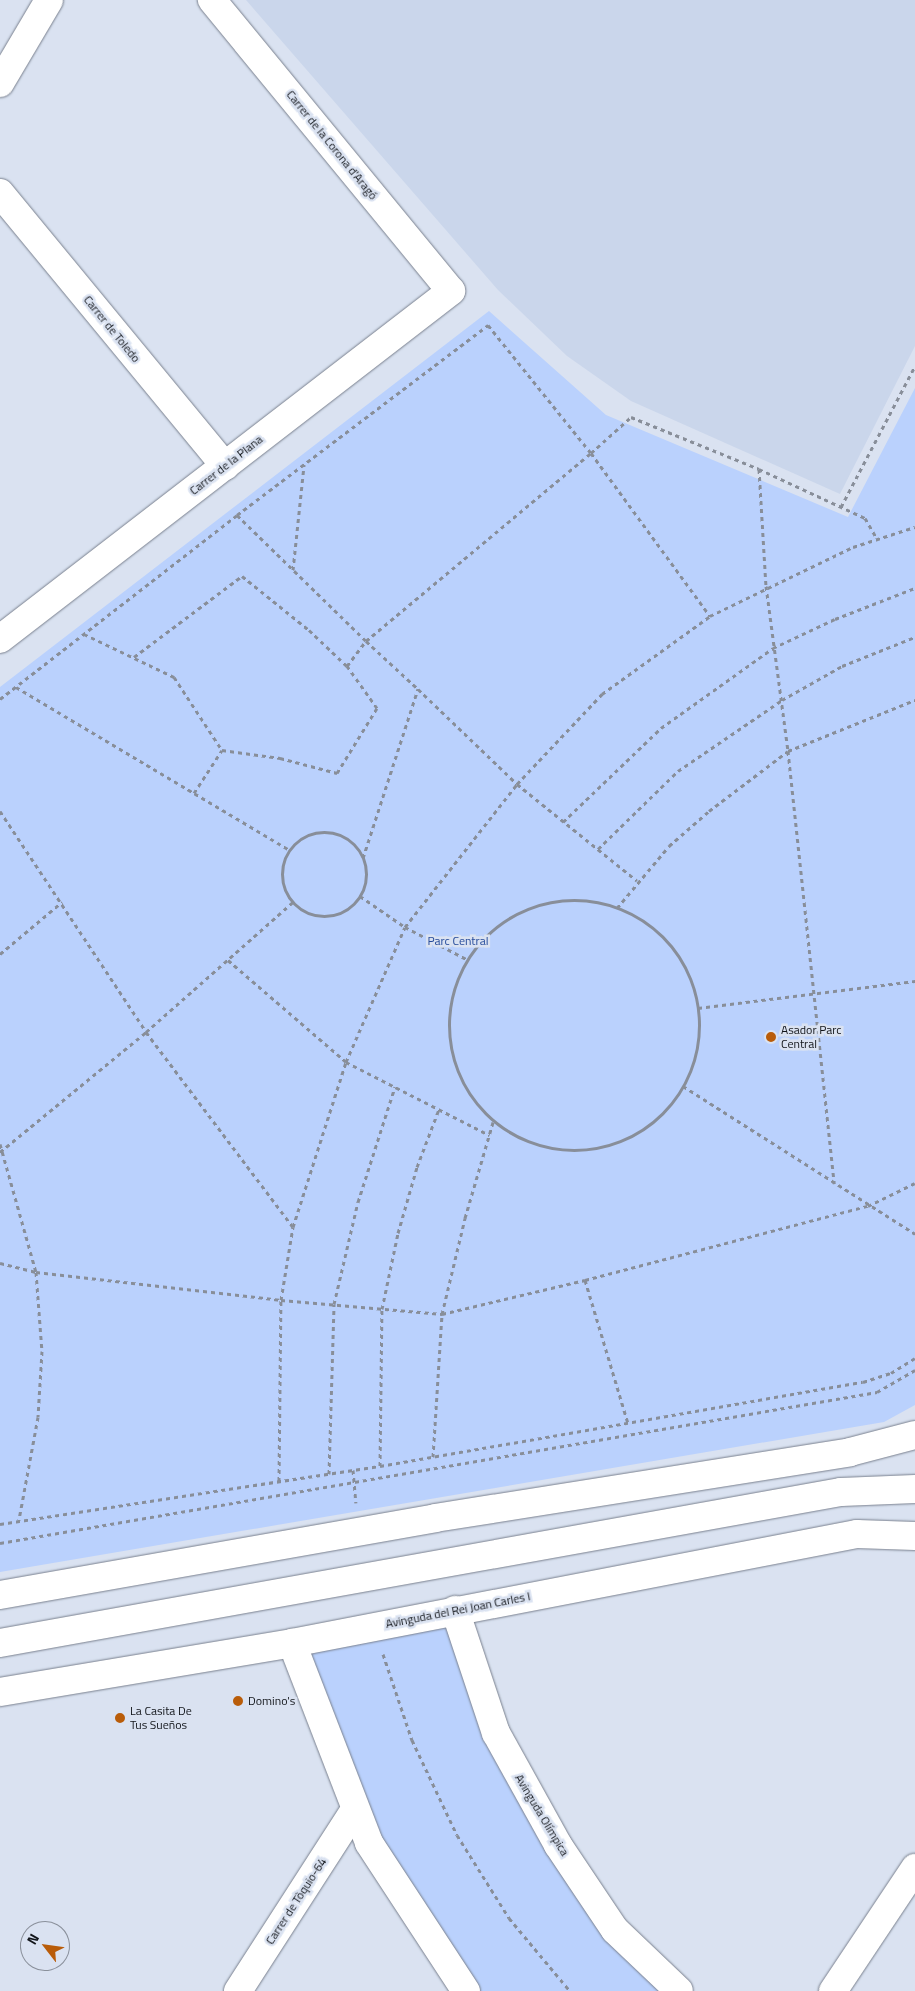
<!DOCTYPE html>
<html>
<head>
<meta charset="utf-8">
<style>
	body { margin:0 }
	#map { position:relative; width:915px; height:1991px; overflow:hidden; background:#dae2f1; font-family:"Titillium Web",sans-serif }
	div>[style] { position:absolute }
	.built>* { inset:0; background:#cad6eb }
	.green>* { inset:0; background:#bad1fd }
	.path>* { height:3px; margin-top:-1.5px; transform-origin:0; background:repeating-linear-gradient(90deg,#888e99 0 4px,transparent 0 8px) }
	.path>.ring { margin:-1.5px; padding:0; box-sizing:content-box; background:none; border:3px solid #888e99; border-radius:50% }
	.roads { filter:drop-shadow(0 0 1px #79808e) drop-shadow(0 0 1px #79808e) }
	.minor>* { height:28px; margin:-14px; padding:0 14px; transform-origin:14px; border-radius:14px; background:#fff }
	.tertiary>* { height:28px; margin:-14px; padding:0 14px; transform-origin:14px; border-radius:14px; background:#fff }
	.dots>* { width:14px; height:14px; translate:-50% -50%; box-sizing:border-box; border:2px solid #dae2f1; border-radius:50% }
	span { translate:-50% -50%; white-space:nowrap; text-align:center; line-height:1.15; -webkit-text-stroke:5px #dae2f1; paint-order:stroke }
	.street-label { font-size:12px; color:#111419 }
	.park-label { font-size:12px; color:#244a9a }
	.poi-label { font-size:12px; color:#111419 }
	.left { translate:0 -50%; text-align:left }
	.north { position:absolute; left:20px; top:1921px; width:50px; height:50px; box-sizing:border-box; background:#dae2f1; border:1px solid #8a909b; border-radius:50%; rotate:300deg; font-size:14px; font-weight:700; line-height:20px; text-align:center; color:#111419 }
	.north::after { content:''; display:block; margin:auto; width:18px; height:22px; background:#b95c09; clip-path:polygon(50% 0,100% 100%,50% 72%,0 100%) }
</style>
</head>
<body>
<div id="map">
	<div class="built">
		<div style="clip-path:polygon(246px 0,915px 0,915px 346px,840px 494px,631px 401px,567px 356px,498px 290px)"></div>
	</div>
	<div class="green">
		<div style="clip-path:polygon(489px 311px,606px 415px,848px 517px,915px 388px,915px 1405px,884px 1422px,0 1572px,0 687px)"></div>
		<div style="clip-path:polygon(455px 1610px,496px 1733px,585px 1884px,682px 1991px,466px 1991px,369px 1843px,293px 1649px)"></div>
	</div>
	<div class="path">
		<div style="left:759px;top:469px;width:117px;rotate:24.8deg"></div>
		<div style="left:865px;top:518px;width:24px;rotate:60deg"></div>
		<div style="left:841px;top:507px;width:159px;rotate:-62.3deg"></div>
		<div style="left:237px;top:515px;width:315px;rotate:-37.1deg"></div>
		<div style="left:488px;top:325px;width:164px;rotate:51.2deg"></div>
		<div style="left:591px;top:453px;width:54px;rotate:-42deg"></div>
		<div style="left:631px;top:417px;width:138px;rotate:22.1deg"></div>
		<div style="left:759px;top:469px;width:117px;rotate:86.6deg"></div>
		<div style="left:766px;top:586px;width:166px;rotate:82.4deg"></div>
		<div style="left:788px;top:751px;width:435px;rotate:83.9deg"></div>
		<div style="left:293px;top:570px;width:106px;rotate:-84deg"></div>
		<div style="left:84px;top:634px;width:100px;rotate:25.5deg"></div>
		<div style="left:174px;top:677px;width:87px;rotate:56.7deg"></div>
		<div style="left:222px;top:750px;width:59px;rotate:7.9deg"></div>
		<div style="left:280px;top:758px;width:59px;rotate:14.7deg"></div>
		<div style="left:337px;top:773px;width:76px;rotate:-58.4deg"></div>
		<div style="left:377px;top:708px;width:52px;rotate:-125.5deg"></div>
		<div style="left:347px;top:666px;width:31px;rotate:-53deg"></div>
		<div style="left:366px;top:641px;width:71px;rotate:42.7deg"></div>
		<div style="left:134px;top:657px;width:135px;rotate:-36.9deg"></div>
		<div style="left:242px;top:576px;width:86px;rotate:38.9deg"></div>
		<div style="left:309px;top:630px;width:52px;rotate:43.5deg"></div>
		<div style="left:16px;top:687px;width:318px;rotate:30.8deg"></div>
		<div style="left:0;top:699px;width:300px;rotate:-37.8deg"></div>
		<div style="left:237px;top:515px;width:180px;rotate:44.3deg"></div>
		<div style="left:366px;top:641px;width:293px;rotate:-39.9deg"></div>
		<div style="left:591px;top:453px;width:202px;rotate:53.9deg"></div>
		<div style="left:194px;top:793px;width:51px;rotate:-56.9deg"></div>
		<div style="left:0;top:811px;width:265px;rotate:56.5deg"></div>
		<div style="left:146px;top:1032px;width:244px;rotate:53deg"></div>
		<div style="left:563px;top:822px;width:136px;rotate:-43.8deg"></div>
		<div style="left:661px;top:728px;width:138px;rotate:-35.5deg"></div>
		<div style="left:773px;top:648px;width:68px;rotate:-25.1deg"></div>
		<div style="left:835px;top:619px;width:86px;rotate:-21.2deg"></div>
		<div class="ring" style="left:282px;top:832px;width:81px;height:81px"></div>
		<div style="left:598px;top:849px;width:112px;rotate:-44.3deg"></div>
		<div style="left:678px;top:771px;width:126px;rotate:-34.3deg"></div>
		<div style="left:782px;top:700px;width:69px;rotate:-29.5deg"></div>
		<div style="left:842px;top:666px;width:79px;rotate:-21.7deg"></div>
		<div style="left:363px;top:858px;width:178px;rotate:-72deg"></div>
		<div style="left:418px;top:689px;width:137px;rotate:43.8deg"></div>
		<div style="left:517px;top:784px;width:154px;rotate:38.9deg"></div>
		<div style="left:360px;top:896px;width:55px;rotate:34.6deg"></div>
		<div style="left:405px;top:927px;width:71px;rotate:27.6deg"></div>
		<div class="ring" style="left:449px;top:900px;width:247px;height:247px"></div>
		<div style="left:617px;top:908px;width:81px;rotate:-50deg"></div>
		<div style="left:669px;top:846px;width:53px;rotate:-41.2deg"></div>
		<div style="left:709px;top:811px;width:99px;rotate:-37.2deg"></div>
		<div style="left:788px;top:751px;width:137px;rotate:-21.9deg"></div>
		<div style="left:0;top:954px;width:81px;rotate:-40deg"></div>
		<div style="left:228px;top:960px;width:156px;rotate:40.8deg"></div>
		<div style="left:346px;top:1062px;width:161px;rotate:27deg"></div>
		<div style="left:698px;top:1008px;width:219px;rotate:-7.1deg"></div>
		<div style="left:683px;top:1086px;width:275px;rotate:32.5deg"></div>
		<div style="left:0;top:1144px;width:133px;rotate:74.3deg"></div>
		<div style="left:36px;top:1272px;width:79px;rotate:85.7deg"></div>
		<div style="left:42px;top:1351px;width:66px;rotate:93.5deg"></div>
		<div style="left:38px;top:1417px;width:105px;rotate:100.5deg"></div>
		<div style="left:0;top:1152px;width:189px;rotate:-39.4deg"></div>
		<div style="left:146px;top:1032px;width:196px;rotate:-41.5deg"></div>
		<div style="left:0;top:1263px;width:37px;rotate:14deg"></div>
		<div style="left:36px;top:1272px;width:247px;rotate:6.5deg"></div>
		<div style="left:281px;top:1300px;width:162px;rotate:5deg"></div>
		<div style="left:442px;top:1314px;width:147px;rotate:-13.4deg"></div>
		<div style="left:585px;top:1280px;width:293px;rotate:-14.7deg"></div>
		<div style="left:868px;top:1206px;width:52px;rotate:-26.1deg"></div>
		<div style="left:585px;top:1280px;width:149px;rotate:73.3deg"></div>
		<div style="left:433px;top:1457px;width:143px;rotate:-86.4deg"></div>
		<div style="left:442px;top:1314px;width:99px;rotate:-76.5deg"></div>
		<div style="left:465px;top:1218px;width:100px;rotate:-73.7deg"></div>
		<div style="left:380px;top:1466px;width:157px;rotate:-89.3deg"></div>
		<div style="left:382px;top:1309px;width:78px;rotate:-78.1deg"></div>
		<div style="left:398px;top:1233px;width:69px;rotate:-73.9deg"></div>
		<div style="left:417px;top:1167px;width:62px;rotate:-69.2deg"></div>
		<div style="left:353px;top:1470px;width:33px;rotate:85deg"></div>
		<div style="left:329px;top:1474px;width:170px;rotate:-88.3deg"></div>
		<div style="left:334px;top:1304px;width:105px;rotate:-76.8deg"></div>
		<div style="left:358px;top:1202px;width:121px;rotate:-72.2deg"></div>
		<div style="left:279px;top:1481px;width:181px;rotate:-89.4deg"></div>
		<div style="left:281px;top:1300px;width:74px;rotate:-80.7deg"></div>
		<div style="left:293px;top:1227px;width:173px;rotate:-72.2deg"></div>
		<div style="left:346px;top:1062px;width:147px;rotate:-66.4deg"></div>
		<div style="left:405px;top:927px;width:182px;rotate:-51.9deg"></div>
		<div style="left:517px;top:784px;width:124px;rotate:-46.6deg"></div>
		<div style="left:602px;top:694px;width:133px;rotate:-35.8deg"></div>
		<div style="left:710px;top:616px;width:159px;rotate:-25.8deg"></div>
		<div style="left:853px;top:547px;width:65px;rotate:-17.9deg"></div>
		<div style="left:0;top:1524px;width:384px;rotate:-8.7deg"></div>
		<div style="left:380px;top:1466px;width:490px;rotate:-9.9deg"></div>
		<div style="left:863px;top:1382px;width:29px;rotate:-18deg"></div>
		<div style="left:891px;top:1373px;width:28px;rotate:-32deg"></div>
		<div style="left:0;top:1543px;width:890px;rotate:-9.77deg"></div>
		<div style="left:877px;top:1392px;width:44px;rotate:-30.1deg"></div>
		<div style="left:383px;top:1654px;width:91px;rotate:71.4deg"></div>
		<div style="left:412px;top:1740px;width:105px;rotate:64.7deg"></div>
		<div style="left:457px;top:1835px;width:98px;rotate:57.9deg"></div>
		<div style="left:509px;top:1918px;width:95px;rotate:50.1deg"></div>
	</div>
	<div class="roads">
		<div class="minor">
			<div style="left:0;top:83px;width:96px;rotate:-59.4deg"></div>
			<div style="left:0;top:193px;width:354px;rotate:50.5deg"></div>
			<div style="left:0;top:639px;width:570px;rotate:-37.65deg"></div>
			<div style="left:451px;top:291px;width:377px;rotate:-129.4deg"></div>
			<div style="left:455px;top:1610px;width:130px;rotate:71.6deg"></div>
			<div style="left:496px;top:1733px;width:128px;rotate:61deg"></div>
			<div style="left:558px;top:1845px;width:102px;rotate:56.2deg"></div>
			<div style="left:615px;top:1930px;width:88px;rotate:43.6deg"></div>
			<div style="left:292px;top:1643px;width:214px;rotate:68.9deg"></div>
			<div style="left:369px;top:1843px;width:177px;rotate:56.8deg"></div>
			<div style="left:0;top:1692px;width:296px;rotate:-9.5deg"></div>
			<div style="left:292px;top:1643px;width:575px;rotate:-10.92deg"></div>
			<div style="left:857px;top:1534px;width:58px;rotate:2deg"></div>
			<div style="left:238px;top:1991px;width:214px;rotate:-57.2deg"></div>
			<div style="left:833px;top:1991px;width:148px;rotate:-56.3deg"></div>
		</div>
		<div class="tertiary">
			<div style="left:0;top:1595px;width:442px;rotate:-10deg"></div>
			<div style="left:435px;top:1518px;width:420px;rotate:-9deg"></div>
			<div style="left:850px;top:1452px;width:67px;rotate:-14.7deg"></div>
			<div style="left:0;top:1643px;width:854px;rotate:-10.18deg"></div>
			<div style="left:841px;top:1492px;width:74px;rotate:-2.3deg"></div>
		</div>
	</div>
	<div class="dots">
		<div style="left:771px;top:1037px;background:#b95c09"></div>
		<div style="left:238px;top:1701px;background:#b95c09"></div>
		<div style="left:120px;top:1718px;background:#b95c09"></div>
	</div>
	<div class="street-label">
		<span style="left:332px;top:145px;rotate:51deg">Carrer de la Corona d'Aragó</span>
		<span style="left:112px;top:329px;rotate:51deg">Carrer de Toledo</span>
		<span style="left:226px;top:465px;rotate:-38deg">Carrer de la Plana</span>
		<span style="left:458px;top:1610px;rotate:-11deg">Avinguda del Rei Joan Carles I</span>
		<span style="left:542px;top:1815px;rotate:59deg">Avinguda Olímpica</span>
		<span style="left:296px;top:1901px;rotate:-57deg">Carrer de Tòquio-64</span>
	</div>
	<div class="park-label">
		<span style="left:458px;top:941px">Parc Central</span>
	</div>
	<div class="poi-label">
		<span class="left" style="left:781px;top:1037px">Asador Parc<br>Central</span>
		<span class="left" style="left:248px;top:1701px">Domino's</span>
		<span class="left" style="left:130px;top:1718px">La Casita De<br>Tus Sueños</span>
	</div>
	<div class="north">N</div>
</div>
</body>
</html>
